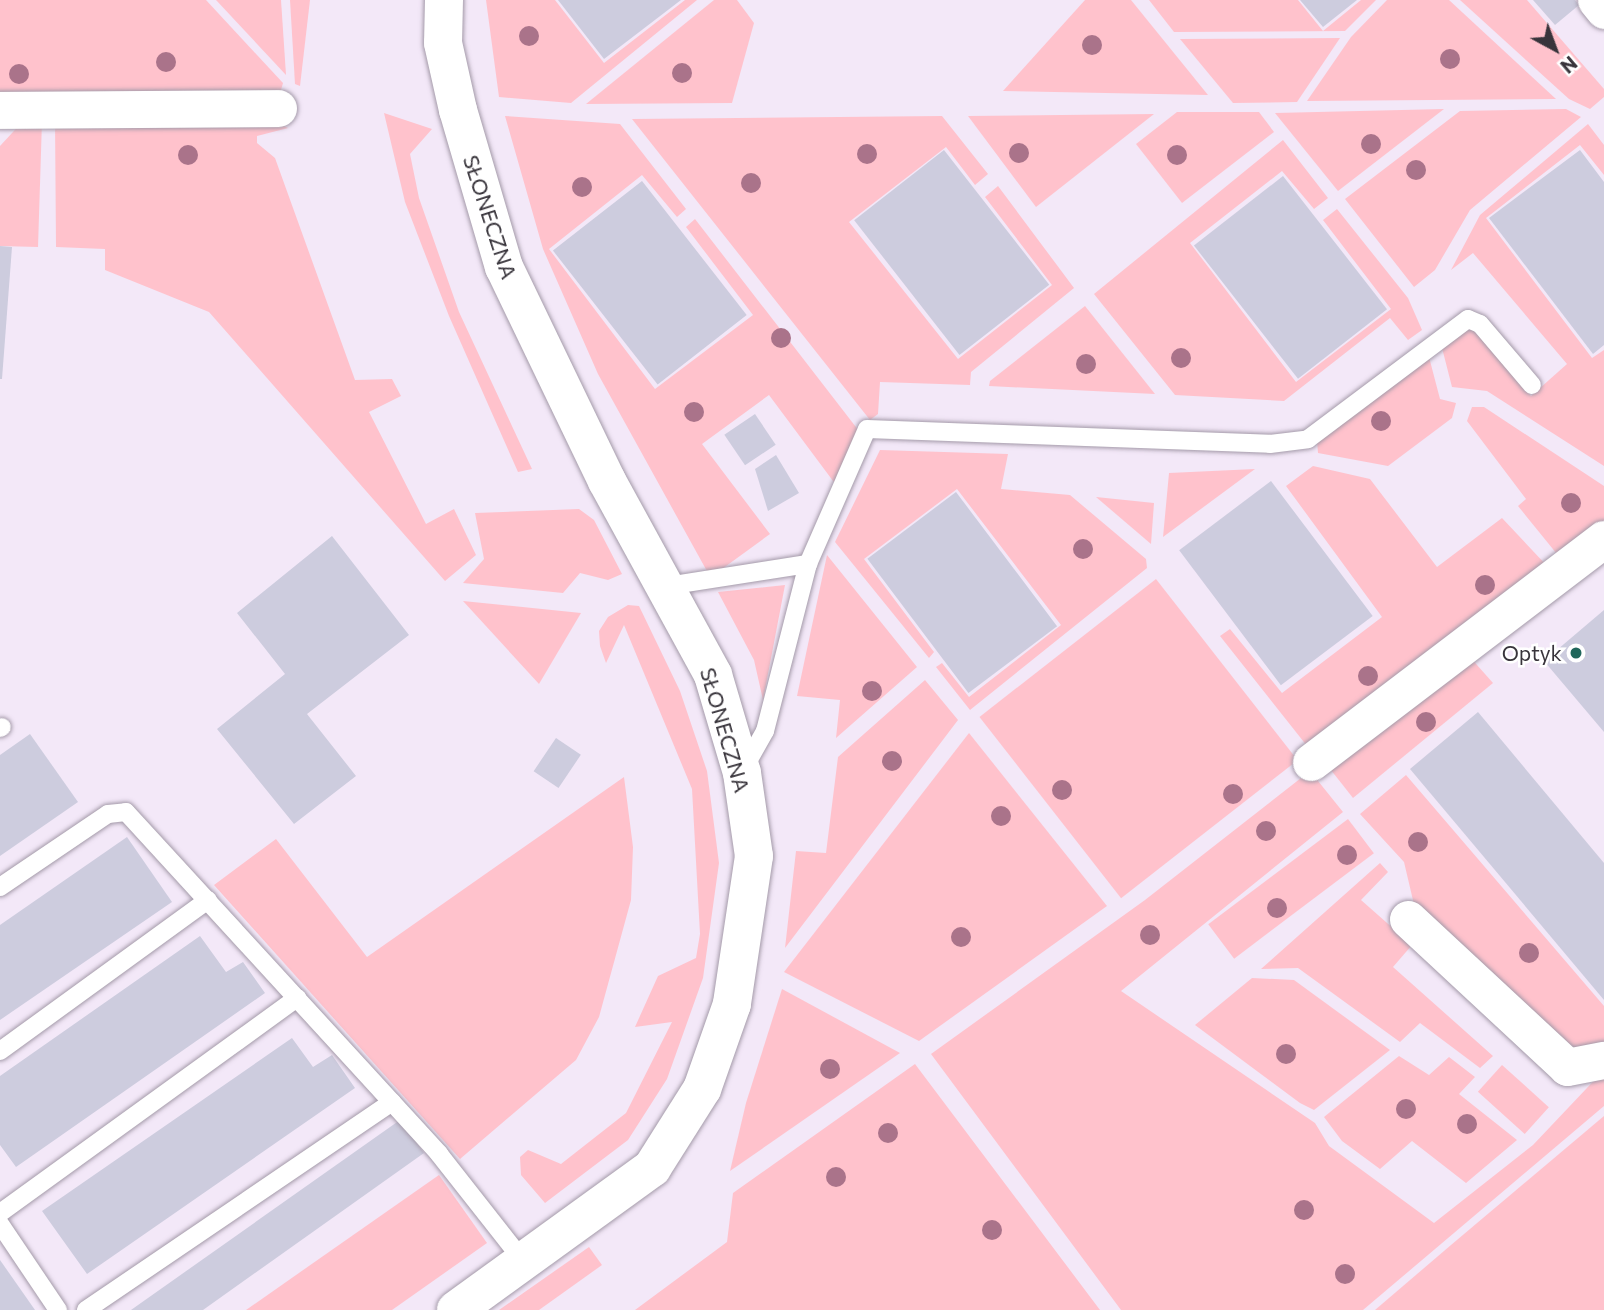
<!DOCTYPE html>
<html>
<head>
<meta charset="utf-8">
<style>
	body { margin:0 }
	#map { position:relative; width:1604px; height:1310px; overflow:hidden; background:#f3e8f8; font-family:Commissioner,sans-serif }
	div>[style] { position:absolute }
	.green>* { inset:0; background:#ffc2cc; transform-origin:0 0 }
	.building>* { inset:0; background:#cdccde; transform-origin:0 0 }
	.roads { filter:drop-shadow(0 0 2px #a49aa9) drop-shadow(0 0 2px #a49aa9) }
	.service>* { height:18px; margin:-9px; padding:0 9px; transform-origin:9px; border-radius:9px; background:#fff }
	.minor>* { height:37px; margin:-18.5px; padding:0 18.5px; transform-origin:18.5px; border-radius:18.5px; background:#fff }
	.tertiary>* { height:38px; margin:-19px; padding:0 19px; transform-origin:19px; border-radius:19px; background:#fff }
	.trees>* { width:20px; height:20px; margin:-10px; border-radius:50%; background:#aa738a }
	.dots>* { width:19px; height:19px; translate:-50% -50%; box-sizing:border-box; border:4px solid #fff; border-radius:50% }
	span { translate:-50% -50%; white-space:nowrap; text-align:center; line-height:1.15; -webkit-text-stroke:5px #fff; paint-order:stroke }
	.street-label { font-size:21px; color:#38343b }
	.poi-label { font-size:21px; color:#38343b }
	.right { translate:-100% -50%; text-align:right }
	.north { position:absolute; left:1520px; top:14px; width:70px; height:70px; -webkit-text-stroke:5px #fff; paint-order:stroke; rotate:139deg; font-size:19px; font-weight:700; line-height:28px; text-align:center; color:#38343b }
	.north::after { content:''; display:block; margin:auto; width:24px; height:32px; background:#38343b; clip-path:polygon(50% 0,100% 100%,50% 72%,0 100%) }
</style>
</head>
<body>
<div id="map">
	<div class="green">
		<div style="clip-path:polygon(0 0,206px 0,283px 83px,277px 104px,0 102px)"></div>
		<div style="clip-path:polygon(217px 0,281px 0,286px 75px,216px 0)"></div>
		<div style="clip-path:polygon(290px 0,310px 0,300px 86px,295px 84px)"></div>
		<div style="clip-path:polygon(486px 0,555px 0,604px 63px,685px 0,697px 0,571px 103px,499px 97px)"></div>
		<div style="clip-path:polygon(714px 0,737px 0,754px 23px,732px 103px,586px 104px)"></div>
		<div style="clip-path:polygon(1085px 0,1131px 0,1208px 95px,1003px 91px)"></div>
		<div style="clip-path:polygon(1149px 0,1298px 0,1323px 31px,1361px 0,1376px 0,1345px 31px,1174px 32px)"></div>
		<div style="clip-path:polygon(1387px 0,1449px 0,1556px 99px,1307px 101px,1351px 37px)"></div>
		<div style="clip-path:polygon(1460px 0,1527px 0,1604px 89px,1604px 97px,1590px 109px,1569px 99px)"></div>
		<div style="clip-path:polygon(1340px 38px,1297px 102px,1233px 103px,1180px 39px)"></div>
		<div style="clip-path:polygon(1444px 109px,1338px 191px,1275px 113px)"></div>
		<div style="clip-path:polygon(1566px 109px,1581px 117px,1470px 210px,1435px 270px,1414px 287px,1345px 199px,1460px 111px)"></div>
		<div style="clip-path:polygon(1177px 112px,1259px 112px,1274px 132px,1182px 203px,1136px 144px)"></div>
		<div style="clip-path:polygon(384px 113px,432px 129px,410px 154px,419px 198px,459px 312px,532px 469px,518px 472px,449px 316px,405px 202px)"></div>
		<div style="clip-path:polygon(1154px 114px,1036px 207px,968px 116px)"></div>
		<div style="clip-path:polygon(263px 116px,288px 128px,257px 136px,257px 143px,275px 158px,355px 380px,392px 379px,401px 396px,369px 412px,426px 524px,454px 509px,476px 555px,445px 581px,209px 312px,105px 270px,105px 249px,56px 247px,55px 120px)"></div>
		<div style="clip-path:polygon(505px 116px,620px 124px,686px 209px,677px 217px,642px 175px,549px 249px,655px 389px,753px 315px,686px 227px,695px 219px,859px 431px,836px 485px,769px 395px,702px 444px,770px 534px,722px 569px,708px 573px,598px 374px,543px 249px)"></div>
		<div style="clip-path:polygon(942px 116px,988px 174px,975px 185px,946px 147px,849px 222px,958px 359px,1052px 285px,985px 197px,998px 186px,1074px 288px,971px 372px,970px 385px,880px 382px,878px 414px,870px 420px,632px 119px)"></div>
		<div style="clip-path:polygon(25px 119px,42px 121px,38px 247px,0 246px,0 146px)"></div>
		<div style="clip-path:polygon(1588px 124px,1604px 145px,1604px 175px,1580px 145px,1486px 218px,1592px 358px,1604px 350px,1604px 466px,1487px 391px,1452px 387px,1441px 344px,1468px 328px,1478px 333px,1531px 396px,1567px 364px,1473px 253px,1451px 270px,1480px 215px)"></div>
		<div style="clip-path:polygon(1283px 140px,1328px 198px,1314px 209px,1282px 171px,1190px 243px,1296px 382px,1391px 309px,1323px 220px,1337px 209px,1408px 298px,1422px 330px,1408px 340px,1390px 318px,1284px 401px,1175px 395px,1094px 294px)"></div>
		<div style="clip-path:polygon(1085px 306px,1155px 394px,989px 386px,990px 381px)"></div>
		<div style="clip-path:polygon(1429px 357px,1440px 399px,1456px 403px,1452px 418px,1388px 466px,1318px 453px,1317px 441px)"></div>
		<div style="clip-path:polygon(1472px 407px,1484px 407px,1604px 486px,1604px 525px,1561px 559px,1518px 506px,1526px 499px,1467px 421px)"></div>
		<div style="clip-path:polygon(880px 450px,1008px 454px,1001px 489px,1070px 495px,1146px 559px,1147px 568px,970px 710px,936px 667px,942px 663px,969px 697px,1061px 625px,957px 489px,864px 559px,934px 652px,929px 658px,835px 542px)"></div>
		<div style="clip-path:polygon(1313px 466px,1370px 479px,1437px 567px,1502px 518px,1549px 568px,1311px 751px,1220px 636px,1230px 629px,1282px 693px,1382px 617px,1286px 486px)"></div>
		<div style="clip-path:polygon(1255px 469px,1163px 537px,1169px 473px)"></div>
		<div style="clip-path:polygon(1096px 497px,1154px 503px,1151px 544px)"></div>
		<div style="clip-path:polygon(579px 509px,594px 520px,622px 574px,608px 580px,580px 573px,563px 593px,463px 583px,484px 559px,475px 513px)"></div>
		<div style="clip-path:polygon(827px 555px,917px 667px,836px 738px,840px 700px,797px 696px)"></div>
		<div style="left:1156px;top:579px;width:230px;height:224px;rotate:52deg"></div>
		<div style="clip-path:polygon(785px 585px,763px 700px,754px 660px,718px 592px)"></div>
		<div style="clip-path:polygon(463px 601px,581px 613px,539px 684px)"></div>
		<div style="clip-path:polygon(628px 605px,639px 606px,680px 691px,707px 771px,719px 863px,703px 978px,667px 1079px,628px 1140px,545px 1203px,521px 1175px,520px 1157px,528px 1150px,561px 1164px,626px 1113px,672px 1022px,635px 1027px,658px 976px,696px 958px,700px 934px,692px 789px,624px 625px,606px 663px,600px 646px,599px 631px,608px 617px)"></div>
		<div style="clip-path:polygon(1469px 656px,1493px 683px,1353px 798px,1327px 765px)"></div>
		<div style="clip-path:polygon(925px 680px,958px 720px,785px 948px,796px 851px,826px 853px,838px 757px)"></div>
		<div style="clip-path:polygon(969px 733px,1107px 906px,919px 1041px,784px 972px)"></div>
		<div style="clip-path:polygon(1310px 771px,1343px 812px,1121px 991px,1315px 1123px,1329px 1146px,1434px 1223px,1533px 1145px,1604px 1070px,1604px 1106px,1363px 1310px,1121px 1310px,931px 1054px,1145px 900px)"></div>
		<div style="clip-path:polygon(1406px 775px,1604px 1006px,1604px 1048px,1568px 1059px,1416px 913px,1404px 862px,1360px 814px)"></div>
		<div style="clip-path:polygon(624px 777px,633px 847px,631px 900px,599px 1017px,576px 1060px,460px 1159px,214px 885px,276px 839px,367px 957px)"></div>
		<div style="left:1348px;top:819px;width:43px;height:175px;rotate:53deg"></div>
		<div style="clip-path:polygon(1380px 863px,1388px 872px,1361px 900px,1412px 945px,1393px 967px,1493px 1056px,1480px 1068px,1420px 1023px,1400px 1042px,1298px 968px,1261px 969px)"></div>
		<div style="clip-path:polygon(1252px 978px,1294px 980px,1390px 1050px,1314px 1110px,1300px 1103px,1195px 1025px)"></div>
		<div style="clip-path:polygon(782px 989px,900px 1053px,730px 1171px,746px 1103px)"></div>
		<div style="clip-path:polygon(1399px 1056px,1429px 1075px,1449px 1057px,1475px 1077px,1459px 1094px,1517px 1140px,1466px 1183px,1412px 1141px,1380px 1169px,1342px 1141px,1324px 1117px)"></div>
		<div style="clip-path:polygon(915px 1064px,1100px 1310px,635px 1310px,727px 1242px,733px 1193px)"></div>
		<div style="left:1502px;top:1065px;width:63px;height:36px;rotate:42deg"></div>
		<div style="clip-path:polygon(1604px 1116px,1604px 1310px,1375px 1310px,1451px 1245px)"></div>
		<div style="clip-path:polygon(439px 1175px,487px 1243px,392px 1310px,246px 1310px)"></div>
		<div style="clip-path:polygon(589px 1247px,602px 1265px,539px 1310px,499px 1310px)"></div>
	</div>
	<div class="building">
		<div style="clip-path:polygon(558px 0,681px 0,604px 59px)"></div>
		<div style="clip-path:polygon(1300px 0,1357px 0,1323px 27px)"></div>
		<div style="clip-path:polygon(1533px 0,1575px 0,1579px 5px,1555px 25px)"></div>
		<div style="left:944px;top:150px;width:171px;height:114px;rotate:52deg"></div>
		<div style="clip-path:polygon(1580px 150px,1604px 182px,1604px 345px,1593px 354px,1489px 218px)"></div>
		<div style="left:1283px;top:176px;width:169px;height:113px;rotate:52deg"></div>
		<div style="left:642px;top:181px;width:170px;height:113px;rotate:52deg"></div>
		<div style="clip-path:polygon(0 246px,12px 247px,2px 379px,0 379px)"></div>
		<div style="left:755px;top:414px;width:37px;height:37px;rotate:56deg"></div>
		<div style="clip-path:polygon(776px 455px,799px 493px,768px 511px,755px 469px)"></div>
		<div style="left:1271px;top:481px;width:169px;height:115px;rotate:53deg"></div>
		<div style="left:956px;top:492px;width:168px;height:111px;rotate:53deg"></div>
		<div style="clip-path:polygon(332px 536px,409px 635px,307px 714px,356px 776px,294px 824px,217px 729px,285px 674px,237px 613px)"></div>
		<div style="clip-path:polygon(1604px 610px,1604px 732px,1544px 661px)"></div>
		<div style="clip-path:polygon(1478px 712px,1604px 863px,1604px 1000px,1410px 769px)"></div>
		<div style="clip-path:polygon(30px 734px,78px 802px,0 856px,0 755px)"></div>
		<div style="left:556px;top:738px;width:30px;height:40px;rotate:34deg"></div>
		<div style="clip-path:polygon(127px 837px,172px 902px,0 1020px,0 925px)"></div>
		<div style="clip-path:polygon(200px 936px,226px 972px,243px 962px,265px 993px,16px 1167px,0 1145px,0 1076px)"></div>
		<div style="clip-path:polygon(292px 1038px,313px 1067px,332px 1055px,355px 1088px,87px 1274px,42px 1211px)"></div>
		<div style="clip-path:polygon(400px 1120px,424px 1153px,203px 1310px,131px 1310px)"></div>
		<div style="clip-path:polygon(0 1260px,35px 1310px,0 1310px)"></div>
	</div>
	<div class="roads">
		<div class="service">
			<div style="left:667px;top:586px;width:143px;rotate:-8.9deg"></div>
			<div style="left:0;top:728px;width:2px;rotate:-27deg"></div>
			<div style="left:743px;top:770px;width:45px;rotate:-60.6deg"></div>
			<div style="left:765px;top:731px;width:172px;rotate:-75.6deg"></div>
			<div style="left:808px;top:564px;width:147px;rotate:-66.4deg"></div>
			<div style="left:867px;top:429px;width:403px;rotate:2.1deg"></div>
			<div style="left:1270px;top:444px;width:38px;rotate:-7deg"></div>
			<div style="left:1308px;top:439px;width:200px;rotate:-36.9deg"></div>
			<div style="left:1468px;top:319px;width:13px;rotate:23deg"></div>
			<div style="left:1480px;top:324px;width:80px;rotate:49.6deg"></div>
			<div style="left:0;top:887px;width:130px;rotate:-34.1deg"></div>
			<div style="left:108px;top:814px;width:18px;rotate:-6deg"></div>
			<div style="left:126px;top:812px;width:464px;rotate:47.5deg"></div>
			<div style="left:439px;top:1154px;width:137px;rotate:51.8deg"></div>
			<div style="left:0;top:1051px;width:257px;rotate:-36deg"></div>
			<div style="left:0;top:1213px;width:367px;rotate:-35.9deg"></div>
			<div style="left:0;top:1224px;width:104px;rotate:56deg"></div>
			<div style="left:86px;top:1310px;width:370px;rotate:-34.2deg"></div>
		</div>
		<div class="minor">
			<div style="left:1596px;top:0;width:13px;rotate:51deg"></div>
			<div style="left:0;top:110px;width:278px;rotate:-0.4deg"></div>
			<div style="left:1311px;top:762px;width:368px;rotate:-37.3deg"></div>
			<div style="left:1408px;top:919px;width:217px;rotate:42.9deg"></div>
			<div style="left:1567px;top:1067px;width:38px;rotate:-11deg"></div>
		</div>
		<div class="tertiary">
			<div style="left:444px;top:0;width:43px;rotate:91.3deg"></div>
			<div style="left:443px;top:43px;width:69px;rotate:77.4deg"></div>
			<div style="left:458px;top:110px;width:164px;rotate:73.7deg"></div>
			<div style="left:504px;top:267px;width:237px;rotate:64.3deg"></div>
			<div style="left:607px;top:481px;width:221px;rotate:61.3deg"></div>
			<div style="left:713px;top:675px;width:102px;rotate:73.5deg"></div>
			<div style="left:742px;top:773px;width:84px;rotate:81.8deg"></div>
			<div style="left:754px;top:856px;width:150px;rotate:98.5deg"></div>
			<div style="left:732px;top:1004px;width:90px;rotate:109.4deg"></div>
			<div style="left:702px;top:1089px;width:93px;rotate:122.3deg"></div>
			<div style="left:652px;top:1168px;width:242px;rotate:144.1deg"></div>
		</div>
	</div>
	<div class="trees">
		<div style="left:529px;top:36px"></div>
		<div style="left:1092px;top:45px"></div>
		<div style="left:1450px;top:59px"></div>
		<div style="left:166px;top:62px"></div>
		<div style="left:682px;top:73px"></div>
		<div style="left:19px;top:74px"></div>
		<div style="left:1371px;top:144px"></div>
		<div style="left:1019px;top:153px"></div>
		<div style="left:867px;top:154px"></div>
		<div style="left:188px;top:155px"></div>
		<div style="left:1177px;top:155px"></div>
		<div style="left:1416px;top:170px"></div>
		<div style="left:751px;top:183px"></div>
		<div style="left:582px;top:187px"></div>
		<div style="left:781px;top:338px"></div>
		<div style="left:1181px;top:358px"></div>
		<div style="left:1086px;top:364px"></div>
		<div style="left:694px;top:412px"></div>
		<div style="left:1381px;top:421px"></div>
		<div style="left:1571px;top:503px"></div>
		<div style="left:1083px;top:549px"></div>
		<div style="left:1485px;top:585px"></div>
		<div style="left:1368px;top:676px"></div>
		<div style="left:872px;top:691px"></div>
		<div style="left:1426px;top:722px"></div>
		<div style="left:892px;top:761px"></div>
		<div style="left:1062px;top:790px"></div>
		<div style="left:1233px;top:794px"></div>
		<div style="left:1001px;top:816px"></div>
		<div style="left:1266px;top:831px"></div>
		<div style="left:1418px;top:842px"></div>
		<div style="left:1347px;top:855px"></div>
		<div style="left:1277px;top:908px"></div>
		<div style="left:1150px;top:935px"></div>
		<div style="left:961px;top:937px"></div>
		<div style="left:1529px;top:953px"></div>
		<div style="left:1286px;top:1054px"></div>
		<div style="left:830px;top:1069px"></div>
		<div style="left:1406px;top:1109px"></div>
		<div style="left:1467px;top:1124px"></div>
		<div style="left:888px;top:1133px"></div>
		<div style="left:836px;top:1177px"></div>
		<div style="left:1304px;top:1210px"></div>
		<div style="left:992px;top:1230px"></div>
		<div style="left:1345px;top:1274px"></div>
	</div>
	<div class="dots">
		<div style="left:1576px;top:653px;background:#1f665a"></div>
	</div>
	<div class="street-label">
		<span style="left:490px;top:217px;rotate:72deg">SŁONECZNA</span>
		<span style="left:725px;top:730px;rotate:74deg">SŁONECZNA</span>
	</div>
	<div class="poi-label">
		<span class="right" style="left:1562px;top:653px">Optyk</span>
	</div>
	<div class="north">N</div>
</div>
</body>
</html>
